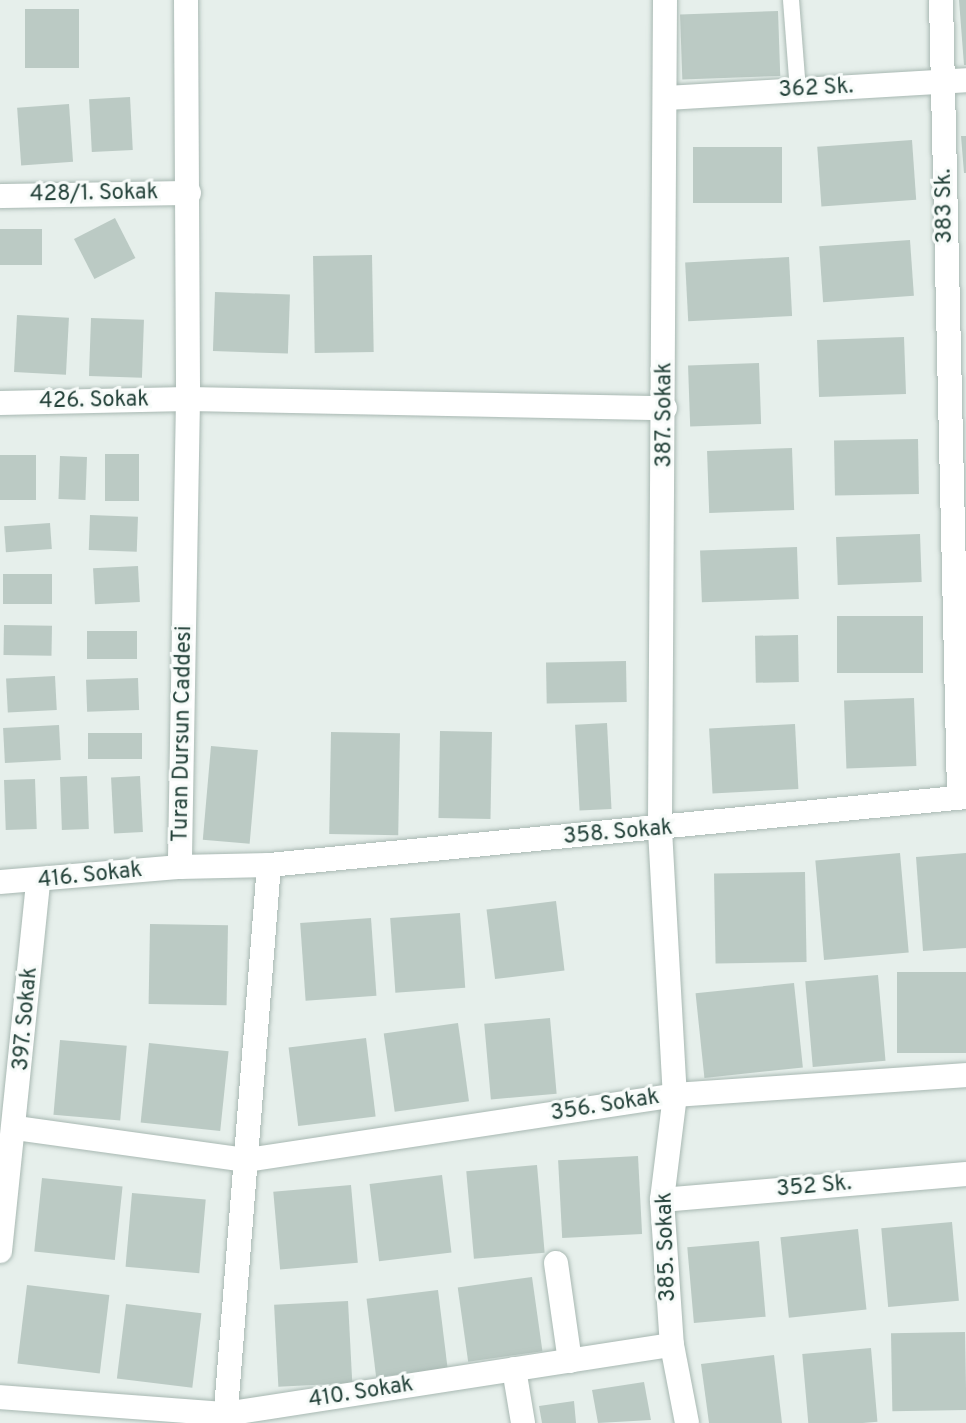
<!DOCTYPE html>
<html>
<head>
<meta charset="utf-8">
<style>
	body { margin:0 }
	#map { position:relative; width:966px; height:1423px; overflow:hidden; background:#e6efeb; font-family:Overpass,sans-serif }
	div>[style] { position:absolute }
	.building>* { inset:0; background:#bbcac4; transform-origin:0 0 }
	.roads { filter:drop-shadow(0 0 2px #a8b8b2) drop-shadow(0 0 2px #a8b8b2) }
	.service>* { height:16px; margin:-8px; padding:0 8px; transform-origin:8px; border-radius:8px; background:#fff }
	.minor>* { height:24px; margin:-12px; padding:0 12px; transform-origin:12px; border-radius:12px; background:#fff }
	.tertiary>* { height:24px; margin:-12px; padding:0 12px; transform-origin:12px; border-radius:12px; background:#fff }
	span { translate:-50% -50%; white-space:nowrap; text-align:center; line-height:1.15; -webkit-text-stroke:6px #f7fbf9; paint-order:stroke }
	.street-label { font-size:22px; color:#24423a }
</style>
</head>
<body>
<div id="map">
	<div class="building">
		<div style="clip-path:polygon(959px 0,966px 0,966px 65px,964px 65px)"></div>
		<div style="left:25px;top:9px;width:54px;height:59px"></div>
		<div style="left:778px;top:11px;width:65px;height:98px;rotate:88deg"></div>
		<div style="left:130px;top:97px;width:53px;height:41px;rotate:87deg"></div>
		<div style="left:69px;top:104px;width:58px;height:52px;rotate:86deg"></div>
		<div style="clip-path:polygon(961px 136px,966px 136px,966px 173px,964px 173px)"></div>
		<div style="left:912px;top:140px;width:60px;height:95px;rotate:86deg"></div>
		<div style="left:693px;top:147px;width:89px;height:56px"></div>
		<div style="left:115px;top:218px;width:45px;height:46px;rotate:63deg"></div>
		<div style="left:0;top:229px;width:42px;height:36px"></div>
		<div style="left:910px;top:240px;width:56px;height:91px;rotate:86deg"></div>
		<div style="left:372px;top:255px;width:97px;height:59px;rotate:89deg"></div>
		<div style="left:789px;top:257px;width:59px;height:104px;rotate:87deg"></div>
		<div style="left:215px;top:292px;width:75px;height:59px;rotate:2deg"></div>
		<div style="left:17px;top:315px;width:52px;height:57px;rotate:3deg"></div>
		<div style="left:91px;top:318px;width:53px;height:58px;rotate:2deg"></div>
		<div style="left:904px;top:337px;width:57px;height:87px;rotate:88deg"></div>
		<div style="left:759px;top:363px;width:61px;height:71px;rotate:88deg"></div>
		<div style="left:918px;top:439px;width:55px;height:84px;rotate:89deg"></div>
		<div style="left:792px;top:448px;width:62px;height:85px;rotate:88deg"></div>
		<div style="left:105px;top:454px;width:34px;height:47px"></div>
		<div style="left:0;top:455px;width:36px;height:45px"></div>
		<div style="left:60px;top:456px;width:27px;height:43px;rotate:2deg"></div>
		<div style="left:90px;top:515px;width:48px;height:35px;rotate:2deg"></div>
		<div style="left:50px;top:523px;width:26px;height:46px;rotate:86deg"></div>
		<div style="left:920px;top:534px;width:48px;height:84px;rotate:88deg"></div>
		<div style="left:797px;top:547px;width:52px;height:97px;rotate:88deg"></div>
		<div style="left:138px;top:566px;width:36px;height:45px;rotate:87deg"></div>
		<div style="left:3px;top:574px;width:49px;height:30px"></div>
		<div style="left:837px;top:616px;width:86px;height:57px"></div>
		<div style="left:4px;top:625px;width:48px;height:30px;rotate:1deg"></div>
		<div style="left:137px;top:631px;width:28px;height:50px;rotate:90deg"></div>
		<div style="left:798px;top:635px;width:47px;height:43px;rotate:89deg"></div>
		<div style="left:626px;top:661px;width:41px;height:80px;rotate:89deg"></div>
		<div style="left:55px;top:676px;width:34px;height:49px;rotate:87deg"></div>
		<div style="left:138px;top:678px;width:32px;height:52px;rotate:88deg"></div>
		<div style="left:914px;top:698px;width:68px;height:70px;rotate:88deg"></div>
		<div style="left:607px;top:723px;width:86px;height:32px;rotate:87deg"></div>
		<div style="left:795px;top:724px;width:65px;height:86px;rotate:87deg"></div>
		<div style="left:59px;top:725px;width:35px;height:56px;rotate:87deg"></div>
		<div style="left:440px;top:731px;width:52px;height:87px;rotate:1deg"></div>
		<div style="left:331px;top:732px;width:69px;height:102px;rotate:1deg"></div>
		<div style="left:88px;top:733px;width:54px;height:26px"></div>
		<div style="left:211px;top:746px;width:47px;height:94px;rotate:5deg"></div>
		<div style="left:87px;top:776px;width:53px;height:27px;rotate:88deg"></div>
		<div style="left:140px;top:776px;width:56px;height:29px;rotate:87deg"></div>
		<div style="left:35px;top:779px;width:50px;height:31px;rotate:88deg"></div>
		<div style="left:900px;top:853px;width:100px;height:85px;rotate:85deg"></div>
		<div style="clip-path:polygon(966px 853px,966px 948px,923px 951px,916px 857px)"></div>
		<div style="left:805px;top:872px;width:90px;height:91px;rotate:89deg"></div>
		<div style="left:556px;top:901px;width:70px;height:70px;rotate:83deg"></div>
		<div style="left:460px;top:913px;width:75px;height:70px;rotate:86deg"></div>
		<div style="left:371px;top:918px;width:78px;height:71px;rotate:86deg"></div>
		<div style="left:150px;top:924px;width:78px;height:80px;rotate:1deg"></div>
		<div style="left:966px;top:972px;width:81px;height:69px;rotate:90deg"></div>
		<div style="left:878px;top:975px;width:86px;height:73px;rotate:85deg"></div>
		<div style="left:794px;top:983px;width:85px;height:99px;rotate:84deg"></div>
		<div style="left:550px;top:1018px;width:76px;height:66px;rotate:85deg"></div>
		<div style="left:458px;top:1023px;width:79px;height:75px;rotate:82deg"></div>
		<div style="left:366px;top:1038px;width:79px;height:78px;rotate:83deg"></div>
		<div style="left:60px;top:1040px;width:67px;height:75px;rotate:5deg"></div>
		<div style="left:149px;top:1043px;width:80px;height:80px;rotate:6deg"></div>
		<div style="left:638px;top:1156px;width:78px;height:80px;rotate:87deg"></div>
		<div style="left:537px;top:1165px;width:88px;height:71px;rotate:85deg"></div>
		<div style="left:442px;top:1175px;width:78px;height:73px;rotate:83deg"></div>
		<div style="left:42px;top:1178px;width:81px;height:74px;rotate:6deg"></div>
		<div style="left:351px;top:1185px;width:78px;height:78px;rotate:85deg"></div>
		<div style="left:132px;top:1193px;width:74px;height:74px;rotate:5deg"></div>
		<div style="left:952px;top:1222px;width:79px;height:71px;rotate:85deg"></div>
		<div style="left:858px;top:1229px;width:81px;height:78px;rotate:84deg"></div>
		<div style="left:759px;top:1241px;width:76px;height:72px;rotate:85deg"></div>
		<div style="left:532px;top:1277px;width:75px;height:75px;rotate:82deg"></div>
		<div style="left:27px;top:1285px;width:83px;height:79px;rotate:7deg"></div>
		<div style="left:438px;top:1290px;width:79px;height:72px;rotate:83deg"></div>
		<div style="left:348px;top:1301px;width:82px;height:74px;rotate:87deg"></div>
		<div style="left:126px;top:1304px;width:76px;height:75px;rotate:7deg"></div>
		<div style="left:965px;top:1332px;width:78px;height:74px;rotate:89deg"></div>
		<div style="left:871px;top:1348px;width:74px;height:69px;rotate:85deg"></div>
		<div style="clip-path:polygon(774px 1355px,782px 1423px,709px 1423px,701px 1364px)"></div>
		<div style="clip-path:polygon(644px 1382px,651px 1420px,598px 1423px,592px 1390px)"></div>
		<div style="clip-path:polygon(574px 1401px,576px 1423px,542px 1423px,539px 1406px)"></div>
	</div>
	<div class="roads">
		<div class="service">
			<div style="left:791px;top:0;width:90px;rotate:85.6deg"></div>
		</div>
		<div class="minor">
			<div style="left:665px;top:0;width:830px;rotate:90.35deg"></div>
			<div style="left:660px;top:830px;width:265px;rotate:86.8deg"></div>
			<div style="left:675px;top:1095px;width:106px;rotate:97.1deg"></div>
			<div style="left:662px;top:1200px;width:145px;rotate:86.1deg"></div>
			<div style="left:672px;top:1345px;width:79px;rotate:79.1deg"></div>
			<div style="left:941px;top:0;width:796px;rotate:88.7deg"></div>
			<div style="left:666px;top:98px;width:301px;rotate:-3.4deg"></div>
			<div style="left:0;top:196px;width:189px;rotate:-0.9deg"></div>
			<div style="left:0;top:403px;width:188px;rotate:-1.2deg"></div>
			<div style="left:188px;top:399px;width:477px;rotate:1.1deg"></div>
			<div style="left:269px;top:865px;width:700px;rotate:-5.57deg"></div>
			<div style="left:0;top:882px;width:181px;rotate:-4.8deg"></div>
			<div style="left:16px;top:1128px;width:233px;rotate:7.9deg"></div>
			<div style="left:247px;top:1160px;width:433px;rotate:-8.6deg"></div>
			<div style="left:675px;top:1095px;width:292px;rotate:-3.9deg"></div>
			<div style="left:662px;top:1200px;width:305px;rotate:-4.9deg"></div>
			<div style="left:0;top:1251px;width:371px;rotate:-84.1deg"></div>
			<div style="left:556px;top:1263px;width:99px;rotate:81.9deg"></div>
			<div style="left:514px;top:1369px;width:55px;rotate:80.5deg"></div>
			<div style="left:0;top:1397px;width:226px;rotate:4.3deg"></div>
			<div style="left:225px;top:1414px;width:452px;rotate:-8.8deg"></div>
		</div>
		<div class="tertiary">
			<div style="left:186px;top:0;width:399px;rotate:89.7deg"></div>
			<div style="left:188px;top:399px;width:468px;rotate:91deg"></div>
			<div style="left:180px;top:867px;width:89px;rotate:-1.3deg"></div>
			<div style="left:269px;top:865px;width:560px;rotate:94.51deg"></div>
		</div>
	</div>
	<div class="street-label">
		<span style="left:816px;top:89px;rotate:-3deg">362 Sk.</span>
		<span style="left:94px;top:194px;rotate:-1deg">428/1. Sokak</span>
		<span style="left:945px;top:206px;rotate:-91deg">383 Sk.</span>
		<span style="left:94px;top:401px;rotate:-1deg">426. Sokak</span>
		<span style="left:665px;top:415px;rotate:-90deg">387. Sokak</span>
		<span style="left:183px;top:734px;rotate:-89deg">Turan Dursun Caddesi</span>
		<span style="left:618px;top:833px;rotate:-5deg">358. Sokak</span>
		<span style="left:90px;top:876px;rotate:-6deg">416. Sokak</span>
		<span style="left:26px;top:1019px;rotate:-85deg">397. Sokak</span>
		<span style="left:605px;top:1106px;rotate:-9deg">356. Sokak</span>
		<span style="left:814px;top:1187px;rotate:-5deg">352 Sk.</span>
		<span style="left:667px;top:1247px;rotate:-92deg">385. Sokak</span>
		<span style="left:361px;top:1393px;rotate:-9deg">410. Sokak</span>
	</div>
</div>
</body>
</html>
